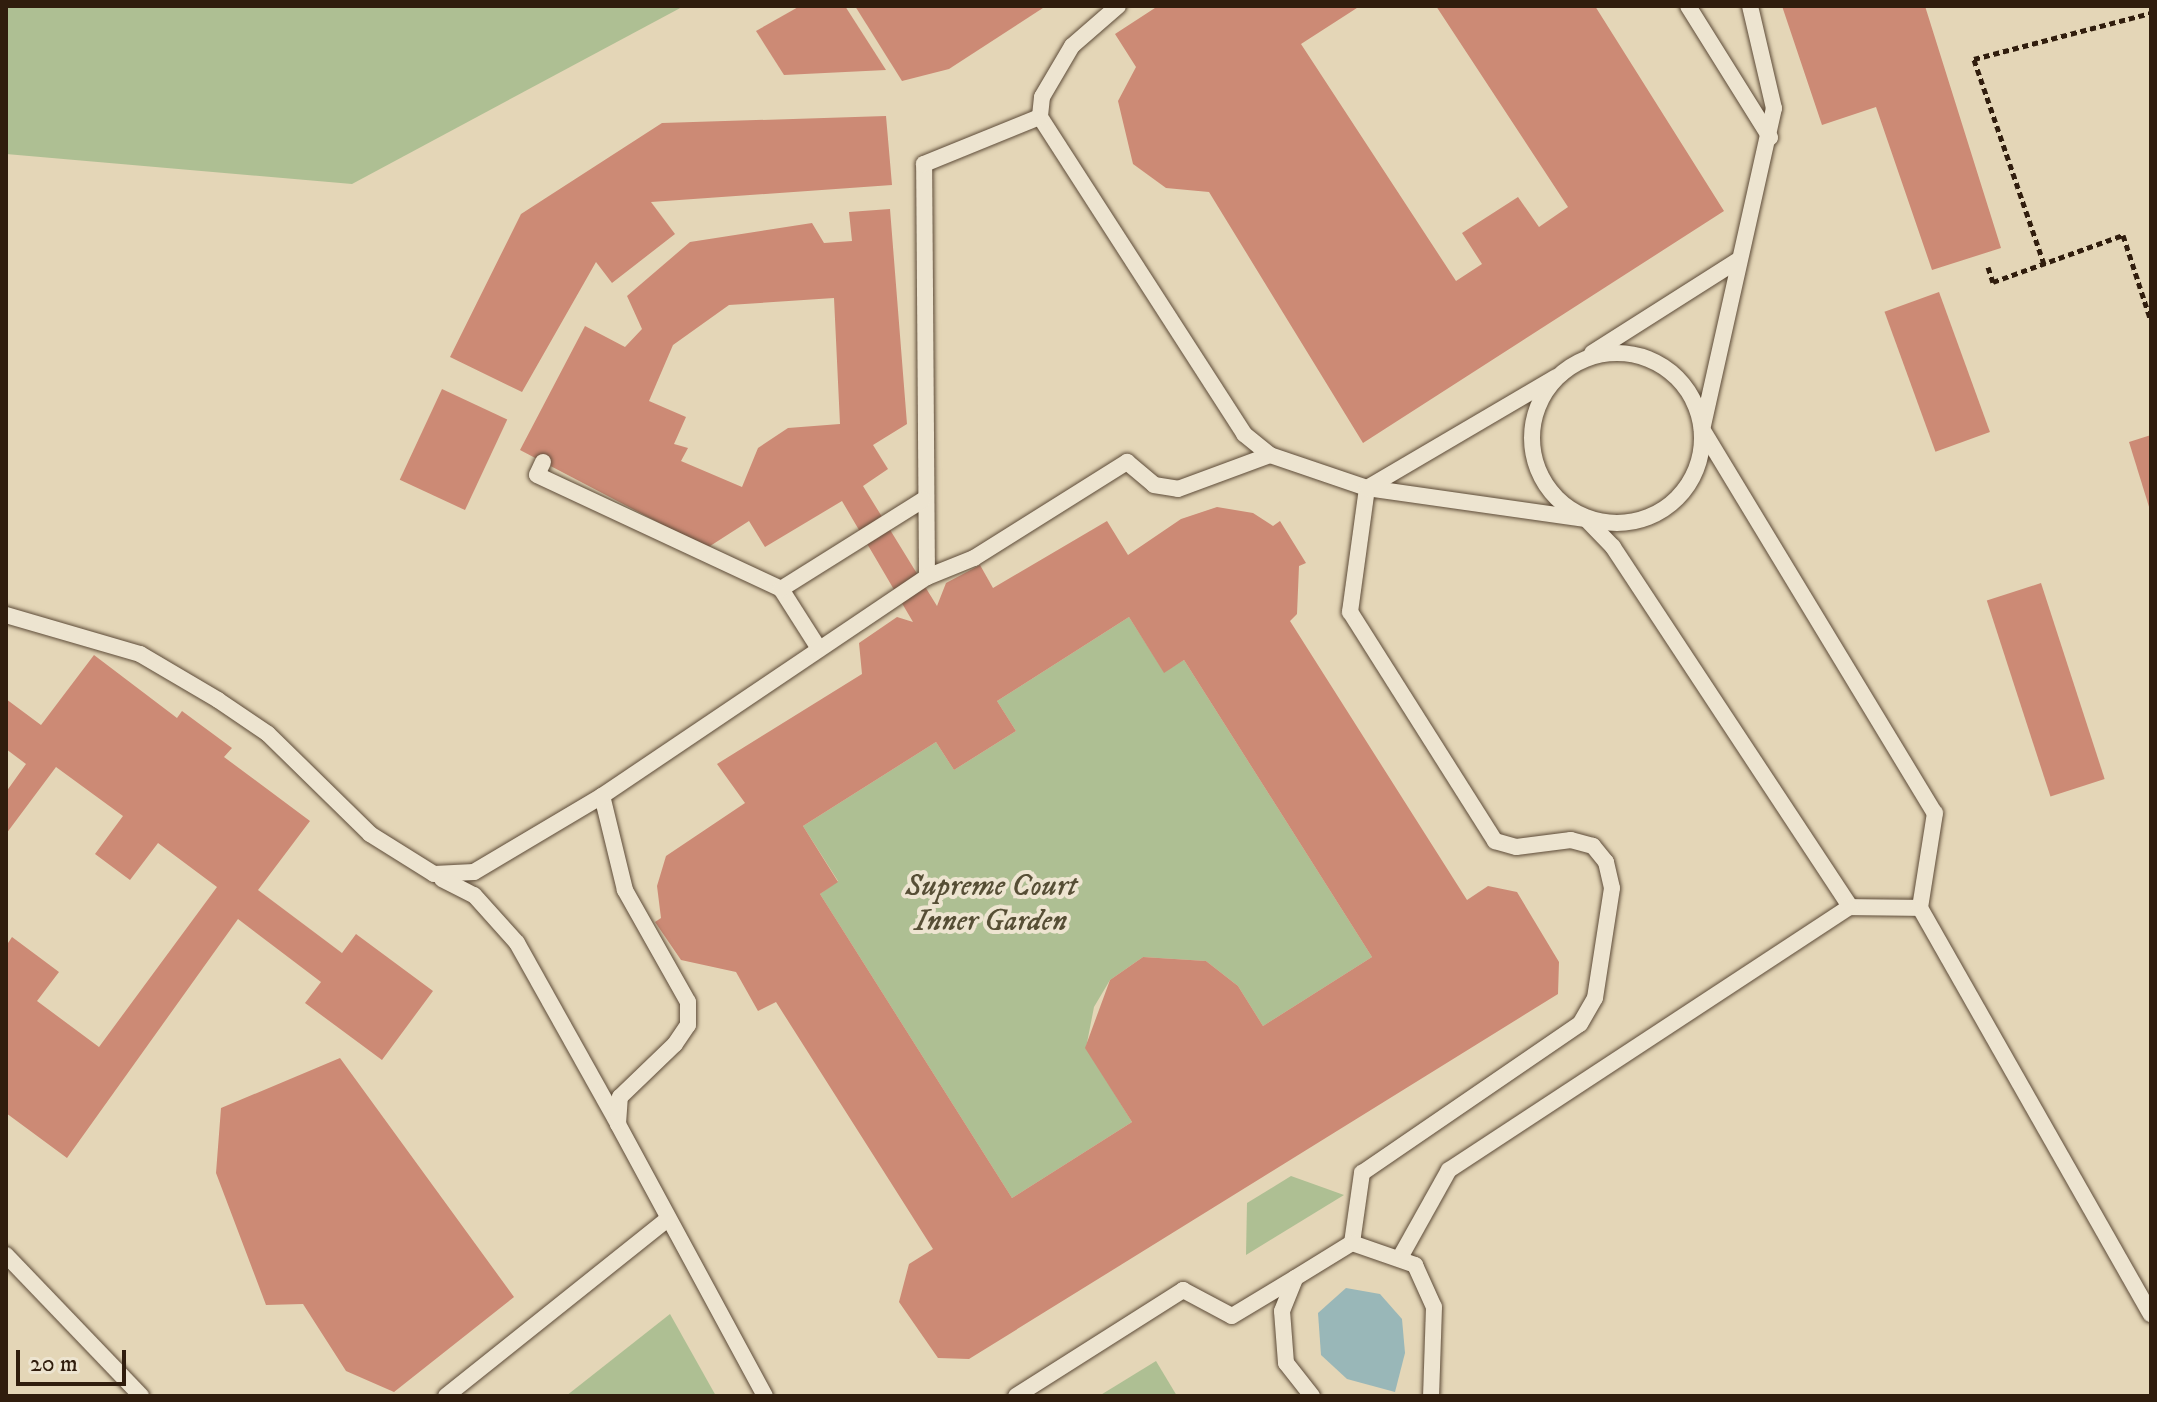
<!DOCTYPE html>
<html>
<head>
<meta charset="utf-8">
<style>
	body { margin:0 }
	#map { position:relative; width:2157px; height:1402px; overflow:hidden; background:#e4d6b7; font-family:"IM FELL DW Pica",serif }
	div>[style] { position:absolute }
	.green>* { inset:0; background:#aebf93 }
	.water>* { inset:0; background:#99b7b8 }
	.building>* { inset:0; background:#cc8a75; transform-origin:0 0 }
	.path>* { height:5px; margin-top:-2.5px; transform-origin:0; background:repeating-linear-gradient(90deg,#301d0d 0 6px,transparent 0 10px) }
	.roads { filter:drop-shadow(0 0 2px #5d4b38) drop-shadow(0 0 2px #5d4b38) }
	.service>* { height:16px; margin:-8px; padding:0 8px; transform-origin:8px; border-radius:8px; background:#ede4d0 }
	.service>.ring { margin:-8px; padding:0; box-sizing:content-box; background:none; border:16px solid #ede4d0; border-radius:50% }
	span { translate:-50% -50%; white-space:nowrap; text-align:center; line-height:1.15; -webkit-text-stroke:8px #ede4d0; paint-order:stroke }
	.park-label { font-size:30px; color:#564e35; font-style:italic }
	.frame { position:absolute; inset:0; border:8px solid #301d0d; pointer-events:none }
	.scale { position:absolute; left:16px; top:1350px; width:110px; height:36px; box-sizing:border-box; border:4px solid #301d0d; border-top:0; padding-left:10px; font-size:24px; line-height:28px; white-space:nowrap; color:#301d0d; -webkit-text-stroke:6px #ede4d0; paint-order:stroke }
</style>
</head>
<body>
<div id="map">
	<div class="green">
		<div style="clip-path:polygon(6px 6px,684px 6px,352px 184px,6px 154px)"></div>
		<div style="clip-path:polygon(1129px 617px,1164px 672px,1184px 660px,1372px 957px,1263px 1026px,1238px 986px,1206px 961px,1143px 957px,1110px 980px,1094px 1007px,1086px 1048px,1132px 1122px,1012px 1198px,820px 894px,838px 881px,803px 826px,936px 742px,954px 770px,1016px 731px,997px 701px)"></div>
		<div style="clip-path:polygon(1291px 1176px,1344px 1195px,1246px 1255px,1247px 1203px)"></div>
		<div style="clip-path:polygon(670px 1314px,716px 1396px,566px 1396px)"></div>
		<div style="clip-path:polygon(1156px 1361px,1177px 1396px,1099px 1396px)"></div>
	</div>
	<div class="water">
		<div style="clip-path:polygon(1346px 1288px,1380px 1294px,1402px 1319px,1405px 1353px,1395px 1392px,1347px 1379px,1321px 1355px,1318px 1313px)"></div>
	</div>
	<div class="building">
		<div style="clip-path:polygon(800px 6px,845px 6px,886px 70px,784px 75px,756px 31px)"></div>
		<div style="clip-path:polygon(855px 6px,1046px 6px,949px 69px,902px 81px)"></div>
		<div style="clip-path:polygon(1158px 6px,1360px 6px,1301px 44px,1456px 281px,1482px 264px,1462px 233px,1518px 197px,1539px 227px,1568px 207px,1436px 6px,1595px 6px,1724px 211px,1363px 443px,1209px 192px,1166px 188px,1133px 164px,1118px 101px,1136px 67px,1115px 34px)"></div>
		<div style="clip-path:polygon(1782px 6px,1925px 6px,2001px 248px,1932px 270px,1876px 107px,1822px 125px)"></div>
		<div style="clip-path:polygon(886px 116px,892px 185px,651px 202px,675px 234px,612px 283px,596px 262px,522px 392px,450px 357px,521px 214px,662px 123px)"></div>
		<div style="clip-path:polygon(evenodd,890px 209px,907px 424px,873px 445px,888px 469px,863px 486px,937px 606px,946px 583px,980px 565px,993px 588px,1107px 521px,1128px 555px,1181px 519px,1217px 507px,1253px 513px,1273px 526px,1280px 521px,1306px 563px,1299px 566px,1297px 614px,1290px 621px,1467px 900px,1488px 886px,1517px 892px,1559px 962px,1558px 994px,969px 1359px,938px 1358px,899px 1302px,909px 1264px,933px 1249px,776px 1002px,758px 1011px,736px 972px,681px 960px,655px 922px,661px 918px,657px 886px,666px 856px,745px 803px,717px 764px,862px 674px,859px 643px,897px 617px,913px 622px,842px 501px,765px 547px,749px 521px,707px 548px,520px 450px,585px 326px,625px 347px,642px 329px,627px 296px,690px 242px,812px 223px,824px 243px,852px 241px,849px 212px,890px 209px,834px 298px,840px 424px,788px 428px,758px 448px,742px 487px,681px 461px,688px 448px,674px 444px,686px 417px,649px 401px,673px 345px,729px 305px,834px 298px,890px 209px,1129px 617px,1164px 673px,1184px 660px,1372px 957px,1263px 1026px,1238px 986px,1206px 961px,1143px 957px,1110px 980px,1085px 1048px,1132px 1122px,1012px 1198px,820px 894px,838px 882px,803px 826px,936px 742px,954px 770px,1016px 731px,997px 701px,1129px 617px)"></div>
		<div style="left:1939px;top:292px;width:149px;height:58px;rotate:70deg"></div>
		<div style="left:442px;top:389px;width:72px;height:100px;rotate:25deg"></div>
		<div style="clip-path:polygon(2151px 435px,2151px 510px,2150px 510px,2129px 442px)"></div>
		<div style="left:2041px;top:583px;width:206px;height:57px;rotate:72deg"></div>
		<div style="clip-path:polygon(94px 655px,177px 718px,182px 711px,232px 748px,224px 757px,310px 821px,258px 890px,342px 953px,356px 934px,433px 991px,382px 1060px,305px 1003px,321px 982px,238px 919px,67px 1158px,6px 1113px,6px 946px,12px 937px,59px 972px,37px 1001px,99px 1047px,217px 887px,158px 843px,130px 880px,95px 854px,123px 816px,56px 767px,6px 834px,6px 792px,26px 764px,6px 749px,6px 699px,41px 725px)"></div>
		<div style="clip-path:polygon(340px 1058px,514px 1297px,394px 1392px,346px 1371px,303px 1304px,266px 1305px,216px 1173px,221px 1108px)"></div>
	</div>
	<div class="path">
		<div style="left:2044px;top:264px;width:217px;rotate:-108.9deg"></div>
		<div style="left:1974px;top:59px;width:183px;rotate:-14.6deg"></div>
		<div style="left:1988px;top:267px;width:16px;rotate:72deg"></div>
		<div style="left:1993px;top:282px;width:138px;rotate:-19.9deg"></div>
		<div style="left:2123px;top:235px;width:90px;rotate:72deg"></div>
	</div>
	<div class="roads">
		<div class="service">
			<div style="left:1118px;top:6px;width:61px;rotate:139deg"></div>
			<div style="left:1072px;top:46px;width:59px;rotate:120.5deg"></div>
			<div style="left:1042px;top:97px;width:20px;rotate:96deg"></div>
			<div style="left:1040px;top:117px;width:377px;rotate:57.2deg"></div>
			<div style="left:1244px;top:434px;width:33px;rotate:39deg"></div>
			<div style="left:1270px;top:455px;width:102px;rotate:18.8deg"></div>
			<div style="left:1367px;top:488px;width:221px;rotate:8.1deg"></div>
			<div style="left:1586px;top:519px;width:39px;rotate:46deg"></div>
			<div style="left:1613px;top:547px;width:431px;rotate:56.6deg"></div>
			<div style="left:1850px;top:907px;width:70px;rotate:0.8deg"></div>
			<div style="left:1688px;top:6px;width:155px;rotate:58deg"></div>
			<div style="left:1750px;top:6px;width:105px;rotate:76.8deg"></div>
			<div style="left:1774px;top:108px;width:329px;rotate:102.6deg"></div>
			<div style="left:1702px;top:429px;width:449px;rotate:58.8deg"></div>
			<div style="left:1935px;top:813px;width:96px;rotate:99deg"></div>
			<div style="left:1920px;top:908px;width:467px;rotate:60.4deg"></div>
			<div class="ring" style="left:1532px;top:353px;width:154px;height:154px"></div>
			<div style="left:1592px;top:353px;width:172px;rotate:-32.4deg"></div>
			<div style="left:543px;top:462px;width:14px;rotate:115deg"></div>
			<div style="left:537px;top:475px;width:269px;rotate:25deg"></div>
			<div style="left:781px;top:589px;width:69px;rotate:57.5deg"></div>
			<div style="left:927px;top:577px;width:413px;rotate:-90.4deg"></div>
			<div style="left:924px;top:164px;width:125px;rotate:-22.1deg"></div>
			<div style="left:781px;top:589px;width:168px;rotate:-32.1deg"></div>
			<div style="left:6px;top:615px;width:140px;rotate:16.2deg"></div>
			<div style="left:140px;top:654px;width:91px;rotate:30.5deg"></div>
			<div style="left:218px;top:700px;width:60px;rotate:34.2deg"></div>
			<div style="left:268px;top:734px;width:143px;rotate:44.4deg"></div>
			<div style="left:370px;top:834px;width:75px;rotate:32deg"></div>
			<div style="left:434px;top:874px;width:40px;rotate:-2.9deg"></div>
			<div style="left:474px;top:872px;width:149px;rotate:-30.7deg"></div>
			<div style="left:442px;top:879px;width:36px;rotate:27deg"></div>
			<div style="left:474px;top:895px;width:64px;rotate:48.1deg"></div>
			<div style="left:517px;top:943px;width:207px;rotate:60.8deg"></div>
			<div style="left:1352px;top:1243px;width:71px;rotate:-81.9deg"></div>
			<div style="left:1362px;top:1173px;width:264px;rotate:-34.4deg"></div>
			<div style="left:1580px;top:1024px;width:30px;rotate:-60deg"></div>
			<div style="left:1595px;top:998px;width:111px;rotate:-81.2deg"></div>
			<div style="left:1612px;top:888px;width:27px;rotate:-103deg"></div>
			<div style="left:1606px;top:862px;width:21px;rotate:-129deg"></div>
			<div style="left:1593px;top:846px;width:23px;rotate:-165deg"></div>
			<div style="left:1571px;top:840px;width:55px;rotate:172.7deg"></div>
			<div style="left:1516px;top:847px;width:22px;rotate:-164deg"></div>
			<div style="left:1495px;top:841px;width:271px;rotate:-122.3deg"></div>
			<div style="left:1350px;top:612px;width:125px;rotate:-82.2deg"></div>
			<div style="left:1367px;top:488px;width:219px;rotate:-30.4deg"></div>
			<div style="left:1402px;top:1254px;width:96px;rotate:-60.8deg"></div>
			<div style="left:1449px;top:1170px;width:480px;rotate:-33.3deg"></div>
			<div style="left:6px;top:1255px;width:195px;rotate:46.2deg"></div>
			<div style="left:446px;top:1396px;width:284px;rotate:-38.6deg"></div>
			<div style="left:765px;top:1396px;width:309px;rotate:-118.4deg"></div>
			<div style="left:618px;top:1124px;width:27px;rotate:-86deg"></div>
			<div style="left:620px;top:1097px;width:76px;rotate:-43.9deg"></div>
			<div style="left:675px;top:1044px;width:23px;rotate:-56deg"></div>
			<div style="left:688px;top:1025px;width:23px;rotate:-90deg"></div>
			<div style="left:688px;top:1002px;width:129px;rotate:-119.4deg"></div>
			<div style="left:625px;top:890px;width:97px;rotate:-103.7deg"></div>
			<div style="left:602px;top:796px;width:392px;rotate:-34deg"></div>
			<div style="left:927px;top:577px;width:51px;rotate:-22deg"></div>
			<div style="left:974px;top:558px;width:181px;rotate:-32.1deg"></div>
			<div style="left:1127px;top:462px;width:35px;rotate:40deg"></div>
			<div style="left:1154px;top:485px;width:24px;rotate:9deg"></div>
			<div style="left:1178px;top:489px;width:98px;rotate:-20.3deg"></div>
			<div style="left:1016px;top:1396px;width:198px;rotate:-32.4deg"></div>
			<div style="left:1183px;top:1290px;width:55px;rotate:28deg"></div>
			<div style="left:1232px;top:1316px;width:74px;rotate:-31.1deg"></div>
			<div style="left:1312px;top:1396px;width:42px;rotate:-128.2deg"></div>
			<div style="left:1286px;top:1363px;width:52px;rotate:-94.4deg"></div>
			<div style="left:1282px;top:1311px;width:35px;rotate:-68deg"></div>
			<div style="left:1295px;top:1278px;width:67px;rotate:-31.6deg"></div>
			<div style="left:1352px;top:1243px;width:67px;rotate:19.2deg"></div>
			<div style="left:1415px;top:1265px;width:46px;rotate:65.7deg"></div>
			<div style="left:1434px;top:1307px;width:89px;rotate:91.9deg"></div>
		</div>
	</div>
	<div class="park-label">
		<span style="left:991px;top:904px">Supreme Court<br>Inner Garden</span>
	</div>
	<div class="frame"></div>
	<div class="scale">20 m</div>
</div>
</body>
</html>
